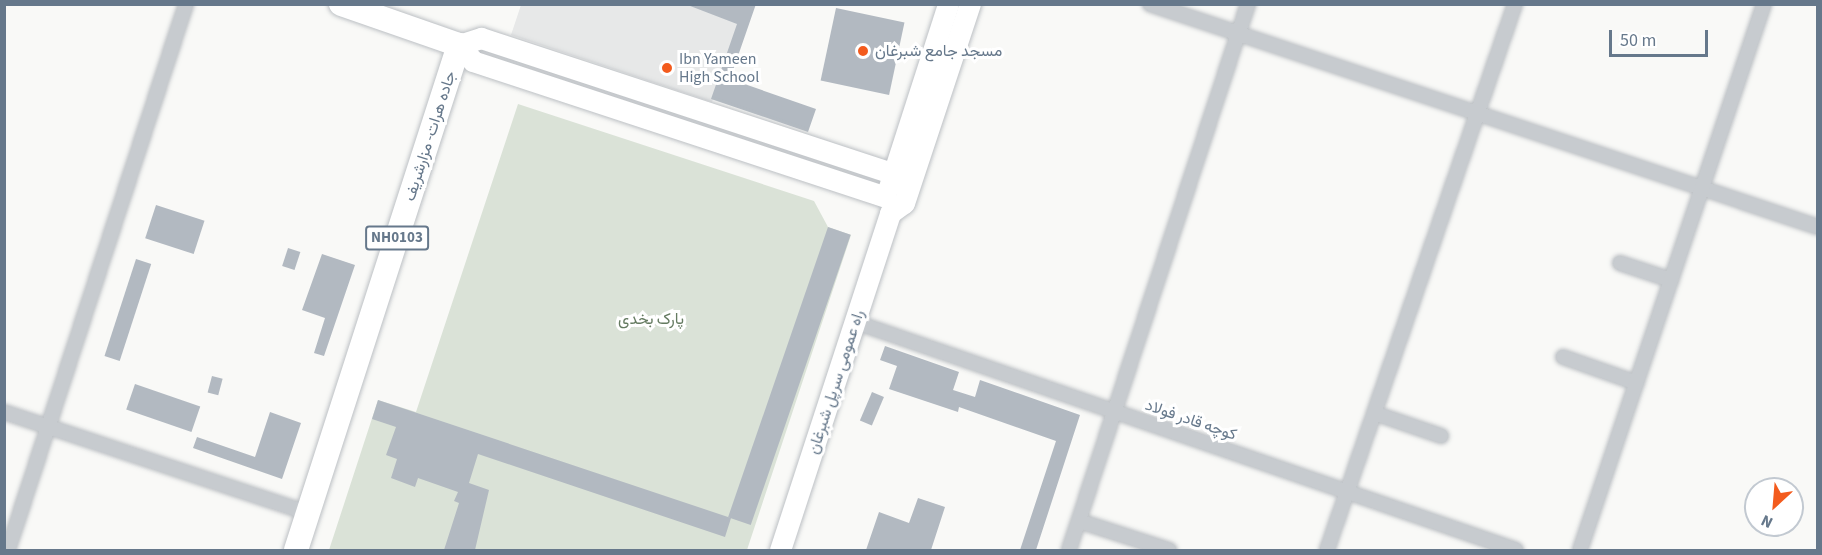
<!DOCTYPE html>
<html>
<head>
<meta charset="utf-8">
<style>
	body { margin:0 }
	#map { position:relative; width:1822px; height:555px; overflow:hidden; background:#f9f9f7; font-family:"Source Sans 3",Vazirmatn,sans-serif }
	div>[style] { position:absolute }
	.built>* { inset:0; background:#e7e8e8 }
	.green>* { inset:0; background:#dae2d7 }
	.building>* { inset:0; background:#b2b9c1; transform-origin:0 0 }
	.roads { filter:drop-shadow(0 0 2px #bcc0c4) drop-shadow(0 0 2px #bcc0c4) }
	.street>* { height:14px; margin:-7px; padding:0 7px; transform-origin:7px; border-radius:7px; background:#c7cbcf }
	.primary>* { height:21px; margin:-10.5px; padding:0 10.5px; transform-origin:10.5px; border-radius:10.5px; background:#fff }
	.highway>* { height:24px; margin:-12px; padding:0 12px; transform-origin:12px; border-radius:12px; background:#fff }
	.dots>* { width:16px; height:16px; translate:-50% -50%; box-sizing:border-box; border:3px solid #fff; border-radius:50% }
	span { translate:-50% -50%; white-space:nowrap; text-align:center; line-height:1.15; -webkit-text-stroke:6px #fff; paint-order:stroke }
	.shield-label span { padding:2px 4px; background:#fff; border:2px solid; border-radius:4px; -webkit-text-stroke-width:0 }
	.shield-label { font-size:15px; color:#66788b; font-weight:700 }
	.poi-label { font-size:16px; color:#66788b }
	.left { translate:0 -50%; text-align:left }
	.street-label { font-size:16px; color:#66788b }
	.park-label { font-size:16px; color:#657b61 }
	.frame { position:absolute; inset:0; border:6px solid #66788b; pointer-events:none }
	.north { position:absolute; left:1744px; top:477px; width:60px; height:60px; box-sizing:border-box; background:#fff; border:2px solid #c2c9d1; border-radius:50%; rotate:206deg; font-size:16px; font-weight:700; line-height:24px; text-align:center; color:#66788b }
	.north::after { content:''; display:block; margin:auto; width:21px; height:27px; background:#f35b1d; clip-path:polygon(50% 0,100% 100%,50% 72%,0 100%) }
	.scale { position:absolute; left:1609px; top:30px; width:99px; height:27px; box-sizing:border-box; border:3px solid #66788b; border-top:0; padding-left:8px; font-size:18px; line-height:21px; white-space:nowrap; color:#66788b; -webkit-text-stroke:4px #fff; paint-order:stroke }
</style>
</head>
<body>
<div id="map">
	<div class="built">
		<div style="clip-path:polygon(521px 5px,744px 5px,712px 102px,511px 35px)"></div>
	</div>
	<div class="green">
		<div style="clip-path:polygon(518px 104px,814px 201px,828px 227px,851px 235px,747px 550px,329px 550px,378px 400px,416px 412px)"></div>
	</div>
	<div class="building">
		<div style="clip-path:polygon(685px 4px,756px 4px,730px 79px,816px 109px,808px 132px,711px 99px,737px 24px)"></div>
		<div style="left:836px;top:8px;width:70px;height:74px;rotate:12deg"></div>
		<div style="left:156px;top:205px;width:51px;height:35px;rotate:18deg"></div>
		<div style="left:828px;top:227px;width:24px;height:307px;rotate:19deg"></div>
		<div style="left:288px;top:248px;width:13px;height:19px;rotate:18deg"></div>
		<div style="clip-path:polygon(322px 254px,355px 265px,324px 356px,314px 353px,325px 318px,302px 310px)"></div>
		<div style="left:136px;top:259px;width:16px;height:102px;rotate:18deg"></div>
		<div style="clip-path:polygon(885px 346px,959px 372px,953px 390px,975px 397px,980px 380px,1080px 415px,1036px 550px,1020px 550px,1056px 441px,959px 407px,958px 412px,889px 389px,897px 366px,880px 360px)"></div>
		<div style="left:212px;top:376px;width:11px;height:17px;rotate:15deg"></div>
		<div style="left:135px;top:384px;width:69px;height:27px;rotate:19deg"></div>
		<div style="left:872px;top:392px;width:13px;height:31px;rotate:23deg"></div>
		<div style="clip-path:polygon(378px 400px,731px 518px,725px 537px,478px 454px,469px 483px,489px 490px,475px 550px,444px 550px,459px 503px,454px 501px,458px 492px,418px 478px,415px 487px,391px 478px,397px 459px,386px 455px,396px 427px,372px 419px)"></div>
		<div style="clip-path:polygon(270px 412px,301px 423px,282px 479px,193px 448px,197px 437px,255px 457px)"></div>
		<div style="clip-path:polygon(918px 498px,945px 507px,931px 550px,866px 550px,879px 512px,909px 523px)"></div>
	</div>
	<div class="roads">
		<div class="street">
			<div style="left:1150px;top:4px;width:704px;rotate:18.46deg"></div>
			<div style="left:1620px;top:263px;width:54px;rotate:18.4deg"></div>
			<div style="left:855px;top:322px;width:699px;rotate:19.03deg"></div>
			<div style="left:1563px;top:357px;width:78px;rotate:19.4deg"></div>
			<div style="left:4px;top:412px;width:320px;rotate:18.4deg"></div>
			<div style="left:1374px;top:413px;width:71px;rotate:18.9deg"></div>
			<div style="left:1079px;top:521px;width:95px;rotate:17.9deg"></div>
			<div style="left:8px;top:550px;width:574px;rotate:-71.94deg"></div>
			<div style="left:1069px;top:550px;width:575px;rotate:-71.85deg"></div>
			<div style="left:1327px;top:550px;width:577px;rotate:-71deg"></div>
			<div style="left:1580px;top:550px;width:576px;rotate:-71.38deg"></div>
		</div>
		<div class="primary">
			<div style="left:889px;top:187px;width:192px;rotate:-72.1deg"></div>
			<div style="left:886px;top:197px;width:435px;rotate:-161.8deg"></div>
			<div style="left:473px;top:61px;width:21px;rotate:-131deg"></div>
			<div style="left:459px;top:45px;width:23px;rotate:-18deg"></div>
			<div style="left:481px;top:38px;width:453px;rotate:18.2deg"></div>
			<div style="left:890px;top:213px;width:17px;rotate:-36deg"></div>
			<div style="left:904px;top:203px;width:210px;rotate:-71.7deg"></div>
			<div style="left:780px;top:550px;width:354px;rotate:-71.9deg"></div>
		</div>
		<div class="highway">
			<div style="left:296px;top:550px;width:531px;rotate:-72.11deg"></div>
			<div style="left:459px;top:45px;width:125px;rotate:-160.8deg"></div>
		</div>
	</div>
	<div class="dots">
		<div style="left:863px;top:51px;background:#f35b1d"></div>
		<div style="left:667px;top:68px;background:#f35b1d"></div>
	</div>
	<div class="shield-label">
		<span style="left:397px;top:238px">NH0103</span>
	</div>
	<div class="poi-label">
		<span class="left" style="left:875px;top:51px">مسجد جامع شبرغان</span>
		<span class="left" style="left:679px;top:68px">Ibn Yameen<br>High School</span>
	</div>
	<div class="street-label">
		<span style="left:430px;top:136px;rotate:-72deg">جاده هرات- مزارشریف</span>
		<span style="left:836px;top:382px;rotate:-72deg">راه عمومی سرپل شبرغان</span>
		<span style="left:1191px;top:420px;rotate:19deg">کوچه قادر فولاد</span>
	</div>
	<div class="park-label">
		<span style="left:651px;top:319px">پارک بخدی</span>
	</div>
	<div class="frame"></div>
	<div class="north">N</div>
	<div class="scale">50 m</div>
</div>
</body>
</html>
